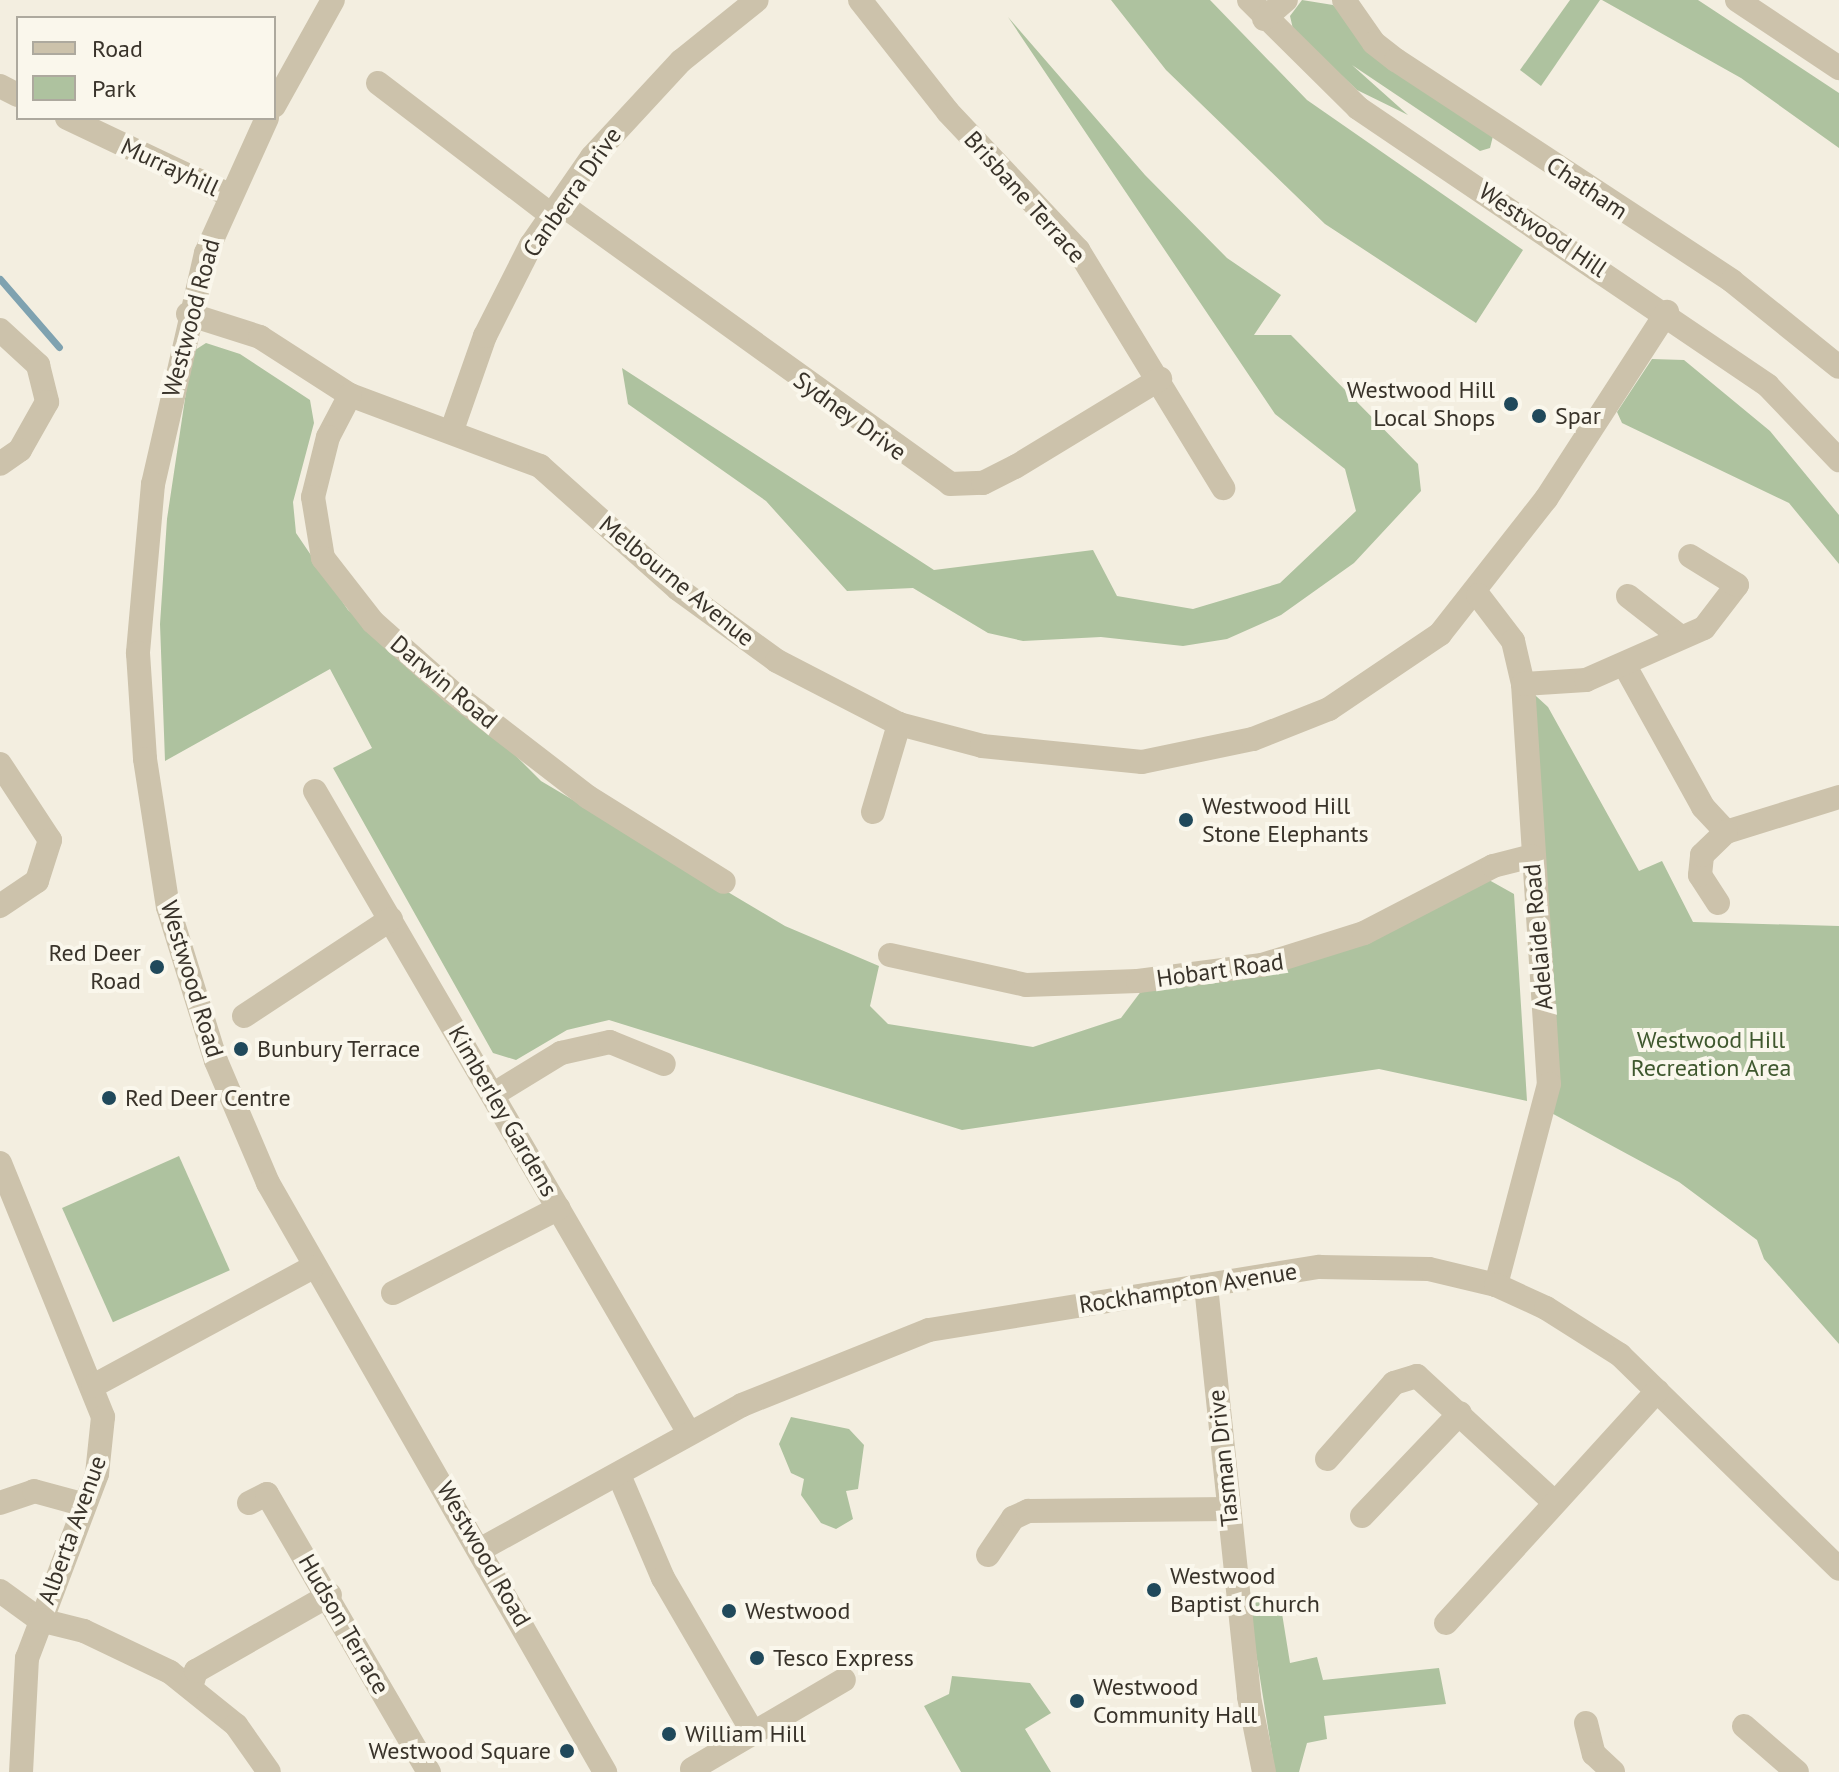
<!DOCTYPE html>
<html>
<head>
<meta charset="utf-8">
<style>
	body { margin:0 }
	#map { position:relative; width:1839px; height:1772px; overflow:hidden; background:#f3eee0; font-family:"PT Sans",sans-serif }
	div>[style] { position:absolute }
	.green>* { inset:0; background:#aec29f; transform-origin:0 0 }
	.stream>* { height:7px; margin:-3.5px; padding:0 3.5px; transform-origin:3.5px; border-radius:3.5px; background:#7fa2b0 }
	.minor>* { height:24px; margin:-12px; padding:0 12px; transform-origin:12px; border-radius:12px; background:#ccc2ab }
	.dots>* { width:22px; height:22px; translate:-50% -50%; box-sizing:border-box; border:4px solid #faf7ec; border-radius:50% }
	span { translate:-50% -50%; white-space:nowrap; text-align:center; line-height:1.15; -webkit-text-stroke:8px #faf7ec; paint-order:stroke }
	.street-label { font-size:24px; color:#39332a }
	.poi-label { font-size:24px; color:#39332a }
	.right { translate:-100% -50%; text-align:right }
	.left { translate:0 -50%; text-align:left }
	.park-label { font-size:24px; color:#3f582e }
	.legend { position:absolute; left:16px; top:16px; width:260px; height:104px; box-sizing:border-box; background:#faf7ec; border:2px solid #ada99e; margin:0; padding:10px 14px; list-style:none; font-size:24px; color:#39332a }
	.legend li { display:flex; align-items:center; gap:16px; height:40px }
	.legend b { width:40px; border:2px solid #ada99e }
</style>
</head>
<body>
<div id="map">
	<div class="green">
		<div style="clip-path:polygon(1111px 0,1210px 0,1307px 100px,1523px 250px,1476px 323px,1325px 224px,1166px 70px)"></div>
		<div style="clip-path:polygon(1302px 0,1333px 5px,1493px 136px,1490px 148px,1480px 151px,1352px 65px,1408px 115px,1357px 90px,1293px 29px,1290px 16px)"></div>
		<div style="clip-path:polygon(1570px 0,1600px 0,1541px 86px,1520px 70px)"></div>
		<div style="clip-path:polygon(1602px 0,1698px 0,1839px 93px,1839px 148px,1741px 78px)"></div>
		<div style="clip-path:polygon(1008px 17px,1145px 175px,1227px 258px,1281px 295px,1254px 335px,1291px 335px,1418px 464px,1421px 491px,1354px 563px,1281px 615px,1227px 639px,1183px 646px,1101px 637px,1023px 641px,988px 633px,913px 588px,847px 591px,766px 501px,628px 404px,622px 368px,934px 570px,1093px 550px,1117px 596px,1193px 609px,1280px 583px,1356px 511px,1345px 469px,1275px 414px)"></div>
		<div style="clip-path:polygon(206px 343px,240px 354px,310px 400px,314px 423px,293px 502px,296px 533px,348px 610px,453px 693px,541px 781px,785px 926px,879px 966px,870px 1006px,888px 1024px,1033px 1047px,1121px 1018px,1142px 990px,1266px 974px,1489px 880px,1514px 894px,1527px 1101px,1379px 1069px,962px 1130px,609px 1020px,567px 1030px,516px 1060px,493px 1053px,333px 768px,372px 748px,330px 669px,165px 761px,160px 624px,167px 519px,192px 352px)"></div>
		<div style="clip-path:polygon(1652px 359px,1684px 360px,1770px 431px,1839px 515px,1839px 564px,1789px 503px,1622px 423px,1617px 412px)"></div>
		<div style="clip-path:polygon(1523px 684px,1548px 707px,1639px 871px,1662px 861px,1693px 922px,1839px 926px,1839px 1344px,1764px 1259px,1757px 1240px,1679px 1182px,1544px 1109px)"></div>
		<div style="left:179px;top:1156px;width:125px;height:128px;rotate:66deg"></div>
		<div style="clip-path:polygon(791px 1417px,849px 1429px,864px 1445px,858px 1489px,846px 1491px,853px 1519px,836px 1529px,821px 1523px,801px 1495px,804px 1479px,791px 1473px,779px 1444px)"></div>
		<div style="clip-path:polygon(1280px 1601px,1290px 1663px,1317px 1657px,1323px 1680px,1439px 1668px,1446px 1704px,1324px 1716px,1327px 1739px,1307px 1743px,1299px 1772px,1275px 1772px,1248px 1603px)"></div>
		<div style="clip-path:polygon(952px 1676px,1030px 1683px,1051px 1713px,1025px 1729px,1051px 1772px,961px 1772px,924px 1706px,949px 1694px)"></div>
	</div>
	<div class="stream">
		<div style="left:0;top:279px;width:90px;rotate:49.1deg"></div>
	</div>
	<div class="minor">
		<div style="left:860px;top:0;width:142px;rotate:51.8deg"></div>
		<div style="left:948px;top:112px;width:190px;rotate:46.7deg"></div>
		<div style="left:1078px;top:250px;width:279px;rotate:58.6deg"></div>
		<div style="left:1249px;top:0;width:153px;rotate:44.7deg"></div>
		<div style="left:1358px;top:108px;width:495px;rotate:34.1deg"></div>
		<div style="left:1768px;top:386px;width:103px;rotate:46.2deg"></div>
		<div style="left:1344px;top:0;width:52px;rotate:55.1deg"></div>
		<div style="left:1374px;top:43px;width:28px;rotate:38deg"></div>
		<div style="left:1396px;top:60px;width:402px;rotate:33.3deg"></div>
		<div style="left:1732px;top:281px;width:137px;rotate:38.8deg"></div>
		<div style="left:1737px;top:0;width:123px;rotate:33.7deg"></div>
		<div style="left:1264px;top:19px;width:29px;rotate:-41deg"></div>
		<div style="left:378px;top:83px;width:218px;rotate:37.3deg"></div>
		<div style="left:0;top:86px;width:20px;rotate:27deg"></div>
		<div style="left:274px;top:106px;width:121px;rotate:-60.9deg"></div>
		<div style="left:67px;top:118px;width:179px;rotate:25.4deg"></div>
		<div style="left:267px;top:118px;width:148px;rotate:114.3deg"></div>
		<div style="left:206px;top:253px;width:237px;rotate:102.9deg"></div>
		<div style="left:153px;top:484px;width:170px;rotate:95.1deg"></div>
		<div style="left:138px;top:653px;width:106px;rotate:86.2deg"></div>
		<div style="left:145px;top:759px;width:150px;rotate:81.2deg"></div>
		<div style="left:168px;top:907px;width:161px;rotate:72.7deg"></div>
		<div style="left:216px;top:1061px;width:133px;rotate:66.9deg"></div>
		<div style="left:268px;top:1183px;width:679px;rotate:60.22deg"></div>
		<div style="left:561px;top:204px;width:479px;rotate:35.7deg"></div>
		<div style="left:950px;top:484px;width:33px;rotate:-2deg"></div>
		<div style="left:983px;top:483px;width:36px;rotate:-27deg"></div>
		<div style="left:1015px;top:467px;width:170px;rotate:-31.3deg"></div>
		<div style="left:188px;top:314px;width:76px;rotate:17.7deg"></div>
		<div style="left:260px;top:337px;width:107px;rotate:32.8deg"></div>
		<div style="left:350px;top:395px;width:203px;rotate:20.5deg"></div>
		<div style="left:540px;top:466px;width:185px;rotate:41.7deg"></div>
		<div style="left:678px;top:589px;width:122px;rotate:36deg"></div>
		<div style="left:777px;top:661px;width:137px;rotate:27.3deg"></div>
		<div style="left:899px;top:724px;width:86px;rotate:14.8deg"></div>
		<div style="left:982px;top:746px;width:161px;rotate:5.7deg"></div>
		<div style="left:1142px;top:762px;width:113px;rotate:-11.7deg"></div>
		<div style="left:1253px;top:739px;width:82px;rotate:-21.5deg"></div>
		<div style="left:1329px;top:709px;width:134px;rotate:-34deg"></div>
		<div style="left:1440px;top:634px;width:172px;rotate:-51.9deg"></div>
		<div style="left:1546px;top:499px;width:223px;rotate:-57.1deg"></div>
		<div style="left:0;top:330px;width:52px;rotate:42.6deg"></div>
		<div style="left:38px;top:365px;width:38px;rotate:76deg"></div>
		<div style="left:47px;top:402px;width:55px;rotate:119.4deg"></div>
		<div style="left:20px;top:450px;width:24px;rotate:145deg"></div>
		<div style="left:350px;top:395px;width:47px;rotate:117.6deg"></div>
		<div style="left:328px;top:437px;width:62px;rotate:104deg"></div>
		<div style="left:313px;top:497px;width:62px;rotate:80.7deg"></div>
		<div style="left:323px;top:558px;width:81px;rotate:52deg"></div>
		<div style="left:373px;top:622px;width:107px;rotate:41.6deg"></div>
		<div style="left:453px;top:693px;width:170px;rotate:37.6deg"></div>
		<div style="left:588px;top:797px;width:160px;rotate:32deg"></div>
		<div style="left:452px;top:430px;width:100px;rotate:-70.7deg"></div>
		<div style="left:485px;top:336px;width:102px;rotate:-63.2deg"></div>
		<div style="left:531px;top:245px;width:107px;rotate:-55.3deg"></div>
		<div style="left:592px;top:157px;width:131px;rotate:-47.2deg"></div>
		<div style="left:681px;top:61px;width:97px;rotate:-38.8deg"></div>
		<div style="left:1478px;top:595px;width:58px;rotate:52.7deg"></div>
		<div style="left:1513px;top:641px;width:44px;rotate:76.9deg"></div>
		<div style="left:1523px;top:684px;width:401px;rotate:86.3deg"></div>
		<div style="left:1549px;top:1084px;width:208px;rotate:104.8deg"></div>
		<div style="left:1628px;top:596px;width:63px;rotate:38deg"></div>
		<div style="left:1625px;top:666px;width:161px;rotate:61deg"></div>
		<div style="left:1703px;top:807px;width:34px;rotate:47deg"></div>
		<div style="left:1726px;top:832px;width:118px;rotate:-17.2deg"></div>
		<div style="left:1523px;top:684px;width:63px;rotate:-3.6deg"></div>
		<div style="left:1586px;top:680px;width:129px;rotate:-23.8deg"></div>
		<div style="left:1704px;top:628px;width:54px;rotate:-52.5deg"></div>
		<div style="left:1737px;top:585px;width:55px;rotate:-148.3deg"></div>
		<div style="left:0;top:764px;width:91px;rotate:56.7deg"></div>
		<div style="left:50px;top:840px;width:43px;rotate:107.6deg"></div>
		<div style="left:37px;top:881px;width:45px;rotate:146deg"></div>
		<div style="left:315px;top:791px;width:743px;rotate:59.78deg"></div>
		<div style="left:873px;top:812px;width:92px;rotate:-73.5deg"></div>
		<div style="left:1718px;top:903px;width:33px;rotate:-123deg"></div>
		<div style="left:1700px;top:875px;width:20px;rotate:-84deg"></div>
		<div style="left:1702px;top:855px;width:33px;rotate:-44deg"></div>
		<div style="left:890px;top:955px;width:139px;rotate:12.4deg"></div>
		<div style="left:1026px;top:985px;width:112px;rotate:-2deg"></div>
		<div style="left:1138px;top:981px;width:125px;rotate:-7.4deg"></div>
		<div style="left:1262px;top:965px;width:107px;rotate:-17.4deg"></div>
		<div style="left:1364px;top:933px;width:145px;rotate:-27.4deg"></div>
		<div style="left:1493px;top:866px;width:40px;rotate:-14.4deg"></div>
		<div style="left:244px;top:1016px;width:176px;rotate:-33.4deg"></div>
		<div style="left:494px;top:1094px;width:79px;rotate:-31.5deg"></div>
		<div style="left:561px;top:1053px;width:50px;rotate:-12.7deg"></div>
		<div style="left:610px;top:1042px;width:58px;rotate:22.2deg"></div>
		<div style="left:0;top:1163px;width:274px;rotate:67.9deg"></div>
		<div style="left:103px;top:1417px;width:57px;rotate:96deg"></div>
		<div style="left:97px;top:1474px;width:197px;rotate:110.8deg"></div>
		<div style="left:27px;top:1658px;width:114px;rotate:93deg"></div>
		<div style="left:1206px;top:1286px;width:413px;rotate:84deg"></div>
		<div style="left:1249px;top:1697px;width:76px;rotate:78.7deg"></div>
		<div style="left:393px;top:1293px;width:186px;rotate:-27.1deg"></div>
		<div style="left:93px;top:1386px;width:250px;rotate:-28.4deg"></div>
		<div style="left:1327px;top:1459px;width:101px;rotate:-48.6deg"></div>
		<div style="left:1394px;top:1383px;width:24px;rotate:-17deg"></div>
		<div style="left:1417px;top:1376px;width:186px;rotate:42.6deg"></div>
		<div style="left:619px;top:1475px;width:112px;rotate:66.9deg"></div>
		<div style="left:663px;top:1578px;width:177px;rotate:59.8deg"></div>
		<div style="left:0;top:1503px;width:36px;rotate:-19deg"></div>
		<div style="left:34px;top:1491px;width:50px;rotate:15.2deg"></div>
		<div style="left:249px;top:1503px;width:20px;rotate:-27deg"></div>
		<div style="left:267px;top:1494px;width:322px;rotate:59.8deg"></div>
		<div style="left:1362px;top:1516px;width:142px;rotate:-46.4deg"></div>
		<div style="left:483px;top:1548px;width:296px;rotate:-28.9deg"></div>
		<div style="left:742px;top:1405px;width:201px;rotate:-21.9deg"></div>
		<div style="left:929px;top:1330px;width:396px;rotate:-9.2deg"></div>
		<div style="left:1320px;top:1267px;width:109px;rotate:1.1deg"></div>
		<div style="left:1429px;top:1269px;width:69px;rotate:13.4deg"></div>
		<div style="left:1496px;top:1285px;width:55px;rotate:24.7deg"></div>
		<div style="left:1546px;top:1308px;width:88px;rotate:32.4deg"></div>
		<div style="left:1620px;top:1355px;width:306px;rotate:44.3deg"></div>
		<div style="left:988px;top:1555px;width:45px;rotate:-56deg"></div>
		<div style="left:1013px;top:1518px;width:17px;rotate:-25deg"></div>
		<div style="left:1028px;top:1511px;width:201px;rotate:-0.6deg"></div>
		<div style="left:0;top:1591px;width:49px;rotate:35.9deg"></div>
		<div style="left:40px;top:1620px;width:45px;rotate:14deg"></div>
		<div style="left:84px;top:1631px;width:95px;rotate:25.5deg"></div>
		<div style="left:170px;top:1672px;width:85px;rotate:38.8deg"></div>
		<div style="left:236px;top:1725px;width:57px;rotate:54.9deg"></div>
		<div style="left:1446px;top:1623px;width:314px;rotate:-47.7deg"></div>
		<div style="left:191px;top:1687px;width:17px;rotate:-73deg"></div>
		<div style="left:196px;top:1671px;width:154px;rotate:-29.6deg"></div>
		<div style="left:1586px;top:1723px;width:32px;rotate:76deg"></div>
		<div style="left:1594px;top:1754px;width:26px;rotate:43deg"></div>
		<div style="left:1744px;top:1726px;width:70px;rotate:41deg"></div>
		<div style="left:692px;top:1769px;width:176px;rotate:-30.4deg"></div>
	</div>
	<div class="dots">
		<div style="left:1511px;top:404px;background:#20495b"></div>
		<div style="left:1539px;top:416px;background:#20495b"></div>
		<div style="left:1186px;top:820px;background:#20495b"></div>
		<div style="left:157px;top:967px;background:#20495b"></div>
		<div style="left:241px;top:1049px;background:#20495b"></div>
		<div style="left:109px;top:1098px;background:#20495b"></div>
		<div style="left:1154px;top:1590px;background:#20495b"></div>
		<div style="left:729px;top:1611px;background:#20495b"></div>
		<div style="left:757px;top:1658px;background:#20495b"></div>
		<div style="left:1077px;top:1701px;background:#20495b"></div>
		<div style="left:669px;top:1734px;background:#20495b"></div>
		<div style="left:567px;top:1751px;background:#20495b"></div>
	</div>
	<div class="street-label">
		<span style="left:170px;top:167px;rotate:25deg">Murrayhill</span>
		<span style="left:1587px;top:188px;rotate:34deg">Chatham</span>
		<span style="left:572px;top:192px;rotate:-55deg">Canberra Drive</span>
		<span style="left:1025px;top:197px;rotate:48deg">Brisbane Terrace</span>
		<span style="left:1543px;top:230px;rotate:34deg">Westwood Hill</span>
		<span style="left:191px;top:318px;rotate:-75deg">Westwood Road</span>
		<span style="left:850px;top:416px;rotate:36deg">Sydney Drive</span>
		<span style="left:677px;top:581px;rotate:39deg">Melbourne Avenue</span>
		<span style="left:444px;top:682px;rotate:40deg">Darwin Road</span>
		<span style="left:1538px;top:937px;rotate:-95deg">Adelaide Road</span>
		<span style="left:1220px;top:970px;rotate:-8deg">Hobart Road</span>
		<span style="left:192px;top:979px;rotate:73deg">Westwood Road</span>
		<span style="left:503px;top:1111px;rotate:60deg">Kimberley Gardens</span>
		<span style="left:1188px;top:1288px;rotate:-9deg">Rockhampton Avenue</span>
		<span style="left:1223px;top:1458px;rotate:-96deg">Tasman Drive</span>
		<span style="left:72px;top:1530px;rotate:-70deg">Alberta Avenue</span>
		<span style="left:484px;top:1554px;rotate:60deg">Westwood Road</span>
		<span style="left:344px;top:1624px;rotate:60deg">Hudson Terrace</span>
	</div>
	<div class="poi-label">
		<span class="right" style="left:1495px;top:404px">Westwood Hill<br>Local Shops</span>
		<span class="left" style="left:1555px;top:416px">Spar</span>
		<span class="left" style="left:1202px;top:820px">Westwood Hill<br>Stone Elephants</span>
		<span class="right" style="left:141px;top:967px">Red Deer<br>Road</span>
		<span class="left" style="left:257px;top:1049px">Bunbury Terrace</span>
		<span class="left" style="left:125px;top:1098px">Red Deer Centre</span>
		<span class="left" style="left:1170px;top:1590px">Westwood<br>Baptist Church</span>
		<span class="left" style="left:745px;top:1611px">Westwood</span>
		<span class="left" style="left:773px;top:1658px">Tesco Express</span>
		<span class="left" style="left:1093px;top:1701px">Westwood<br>Community Hall</span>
		<span class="left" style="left:685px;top:1734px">William Hill</span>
		<span class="right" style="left:551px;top:1751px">Westwood Square</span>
	</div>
	<div class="park-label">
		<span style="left:1711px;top:1054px">Westwood Hill<br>Recreation Area</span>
	</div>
	<ul class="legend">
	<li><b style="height:10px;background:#ccc2ab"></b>Road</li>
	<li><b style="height:22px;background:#aec29f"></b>Park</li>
	</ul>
</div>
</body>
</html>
